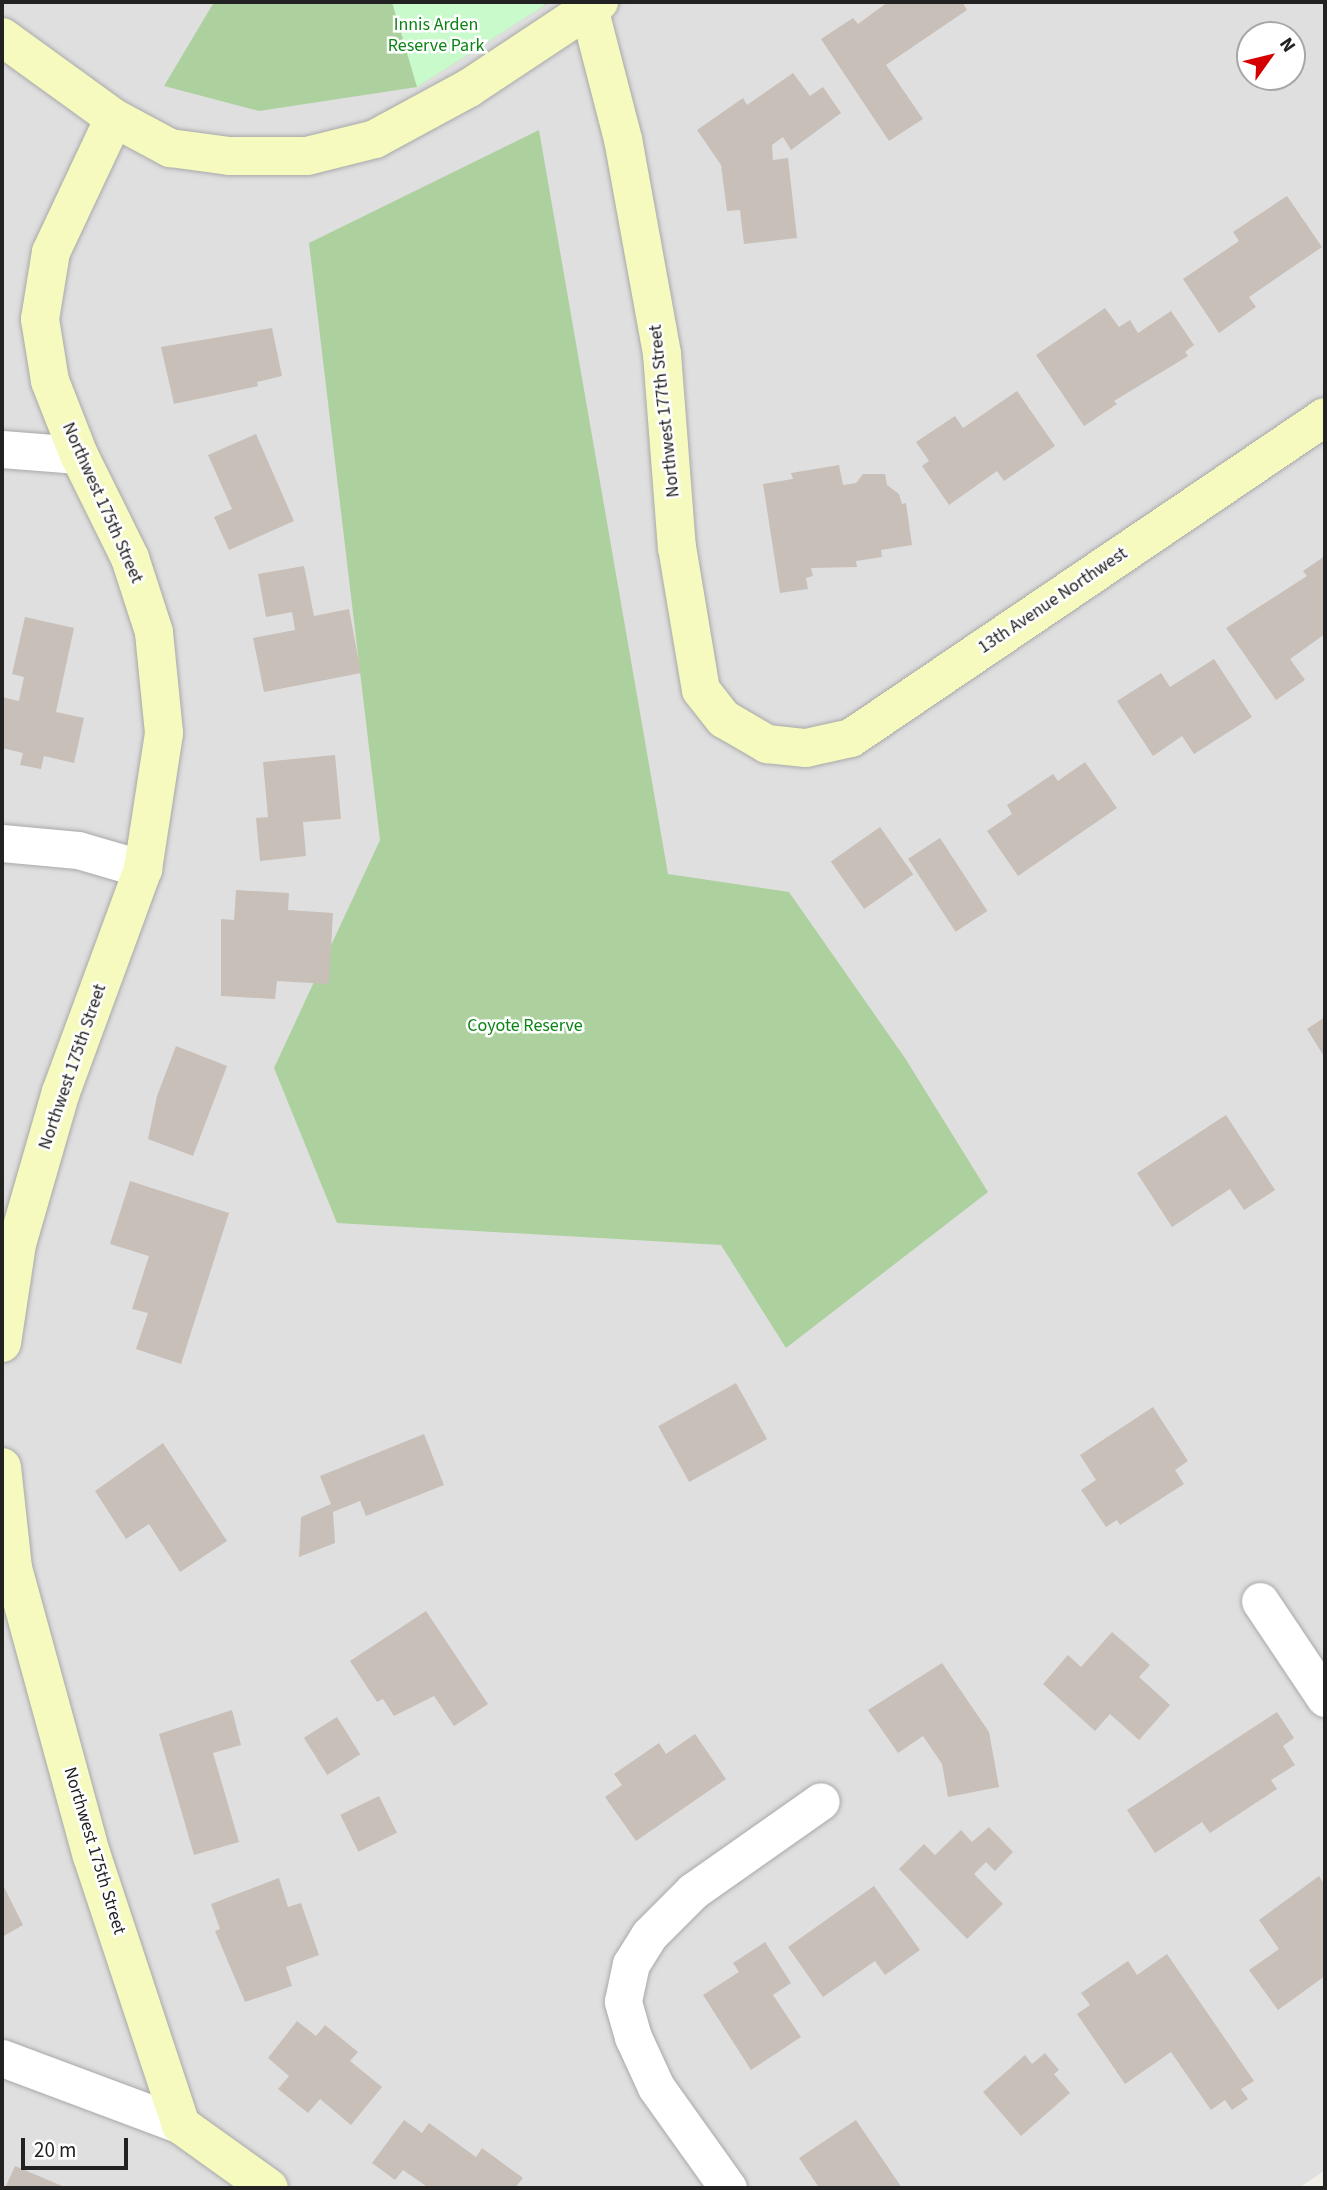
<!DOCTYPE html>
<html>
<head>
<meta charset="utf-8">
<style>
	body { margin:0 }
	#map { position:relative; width:1327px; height:2190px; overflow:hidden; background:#f2efe9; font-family:"Source Sans 3",sans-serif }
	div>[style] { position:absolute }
	.residential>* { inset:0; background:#e0dfdf }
	.forest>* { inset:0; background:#add19e }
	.park>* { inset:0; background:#c8facc }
	.building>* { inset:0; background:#c7bfb8; transform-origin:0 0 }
	.roads { filter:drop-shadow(0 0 2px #a9a9a9) drop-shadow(0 0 2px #a9a9a9) }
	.street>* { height:37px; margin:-18.5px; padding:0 18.5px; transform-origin:18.5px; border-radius:18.5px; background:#fff }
	.secondary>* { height:38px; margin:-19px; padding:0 19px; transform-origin:19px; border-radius:19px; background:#f7fabf }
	span { translate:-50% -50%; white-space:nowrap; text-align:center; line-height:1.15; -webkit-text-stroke:5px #fff; paint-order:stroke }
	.park-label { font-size:18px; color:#0c8416 }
	.street-label { font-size:18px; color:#222 }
	.frame { position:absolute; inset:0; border:4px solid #222; pointer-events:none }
	.north { position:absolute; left:1236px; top:21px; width:70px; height:70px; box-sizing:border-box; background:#fff; border:2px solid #a7a7a7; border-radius:50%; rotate:56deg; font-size:19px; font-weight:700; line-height:28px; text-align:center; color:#222 }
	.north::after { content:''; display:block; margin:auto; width:24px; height:32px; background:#d40000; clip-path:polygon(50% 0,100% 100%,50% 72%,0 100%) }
	.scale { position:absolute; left:21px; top:2138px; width:107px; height:32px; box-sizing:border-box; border:4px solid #222; border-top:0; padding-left:9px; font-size:21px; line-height:24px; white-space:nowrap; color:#222; -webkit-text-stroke:5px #fff; paint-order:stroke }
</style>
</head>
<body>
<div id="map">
	<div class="residential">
		<div style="clip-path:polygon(evenodd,2px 2px,214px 2px,165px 86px,417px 87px,550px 2px,1325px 2px,1325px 2170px,1299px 2188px,2px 2188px,2px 2px,1250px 35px,1292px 35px,1292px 77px,1250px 77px,1250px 35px)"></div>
	</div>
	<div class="forest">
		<div style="clip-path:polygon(214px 2px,550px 2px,417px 87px,259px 111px,164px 86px)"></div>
		<div style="clip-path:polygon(539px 130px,668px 874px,789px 892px,905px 1058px,988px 1192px,786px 1348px,721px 1245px,337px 1223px,274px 1068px,380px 840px,309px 243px)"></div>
	</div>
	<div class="park">
		<div style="clip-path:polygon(392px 2px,544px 2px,545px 5px,417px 87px)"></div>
	</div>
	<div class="building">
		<div style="clip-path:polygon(888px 2px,962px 2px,967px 10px,886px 65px,923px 119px,889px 141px,821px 39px,853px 18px,858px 24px)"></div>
		<div style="clip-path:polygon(793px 73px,810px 96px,823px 87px,841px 113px,791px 150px,783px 137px,772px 145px,773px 160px,788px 158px,797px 238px,744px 244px,740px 210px,727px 211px,721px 165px,697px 130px,743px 98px,747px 105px)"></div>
		<div style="clip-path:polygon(1287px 196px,1322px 247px,1249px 297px,1256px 307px,1219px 333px,1183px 279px,1239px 241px,1233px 232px)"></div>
		<div style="clip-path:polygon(1105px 308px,1119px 327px,1130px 320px,1138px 333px,1171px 311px,1194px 345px,1185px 352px,1188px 356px,1114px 401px,1117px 404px,1084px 426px,1036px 355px)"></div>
		<div style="clip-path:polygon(272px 328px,282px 376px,257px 382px,258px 386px,174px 404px,161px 347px)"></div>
		<div style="clip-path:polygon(1017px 391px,1055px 446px,1004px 481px,997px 471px,949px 505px,922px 466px,929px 461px,916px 442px,955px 416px,963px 428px)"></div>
		<div style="clip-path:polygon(256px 434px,294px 521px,229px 550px,214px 517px,232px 509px,208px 455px)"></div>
		<div style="clip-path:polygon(839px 465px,843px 485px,856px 483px,863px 474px,885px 474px,887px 485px,899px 494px,902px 504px,906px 503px,912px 545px,881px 550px,882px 557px,856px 561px,857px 567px,811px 568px,813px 576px,806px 578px,808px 589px,780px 593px,763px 484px,793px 479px,791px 473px)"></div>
		<div style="clip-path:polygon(1325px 556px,1325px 634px,1290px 659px,1305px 680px,1276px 700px,1226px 628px,1307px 576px,1303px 571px)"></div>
		<div style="clip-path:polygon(304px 566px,314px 616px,349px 609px,361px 673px,264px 692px,253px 638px,295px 630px,292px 612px,266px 617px,258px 574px)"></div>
		<div style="clip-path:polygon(25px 617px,74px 628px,56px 712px,84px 718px,74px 763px,44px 756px,41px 769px,20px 765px,23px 753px,2px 748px,2px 697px,19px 701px,24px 677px,12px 674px)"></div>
		<div style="clip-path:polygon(1214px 659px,1252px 717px,1194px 754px,1182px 736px,1153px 756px,1117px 701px,1161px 673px,1170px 687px)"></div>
		<div style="clip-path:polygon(335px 755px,341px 819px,303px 822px,306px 856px,260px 861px,256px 818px,268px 817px,263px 762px)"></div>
		<div style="clip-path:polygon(1085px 762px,1117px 808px,1018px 876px,987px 831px,1012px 814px,1007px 805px,1053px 774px,1058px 781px)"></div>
		<div style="left:880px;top:827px;width:58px;height:60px;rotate:55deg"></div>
		<div style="left:940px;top:838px;width:87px;height:38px;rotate:57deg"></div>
		<div style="clip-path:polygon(236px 890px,289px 893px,288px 910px,333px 913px,329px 984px,277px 981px,275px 999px,221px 996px,221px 919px,234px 920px)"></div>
		<div style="clip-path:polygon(1325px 1017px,1325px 1058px,1307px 1029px)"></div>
		<div style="clip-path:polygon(176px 1046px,227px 1066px,193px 1156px,148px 1139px,157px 1096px)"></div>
		<div style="clip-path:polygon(1226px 1115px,1275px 1190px,1244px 1210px,1230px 1189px,1172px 1227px,1137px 1173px)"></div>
		<div style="clip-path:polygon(130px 1181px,229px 1213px,181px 1364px,136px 1349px,148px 1313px,132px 1309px,149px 1256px,110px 1244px)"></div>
		<div style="left:736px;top:1383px;width:64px;height:89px;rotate:61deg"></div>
		<div style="clip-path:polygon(1153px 1407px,1188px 1461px,1175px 1470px,1184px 1484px,1120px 1525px,1117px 1520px,1106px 1527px,1081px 1490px,1096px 1480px,1080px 1455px)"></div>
		<div style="clip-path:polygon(424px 1434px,444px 1485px,366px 1516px,360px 1501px,333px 1512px,335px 1543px,299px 1557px,301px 1517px,331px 1504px,320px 1476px)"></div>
		<div style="clip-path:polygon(163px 1443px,227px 1541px,180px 1572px,149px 1524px,126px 1539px,95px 1491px)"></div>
		<div style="clip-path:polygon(426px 1611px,488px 1704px,454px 1726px,434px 1696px,394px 1716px,383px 1699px,377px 1702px,350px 1661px)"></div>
		<div style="clip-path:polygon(1112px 1632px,1150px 1665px,1139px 1677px,1170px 1705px,1139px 1740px,1110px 1714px,1095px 1731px,1043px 1684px,1068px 1655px,1081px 1667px)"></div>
		<div style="clip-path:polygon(942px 1663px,989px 1732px,999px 1787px,948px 1797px,942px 1764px,923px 1736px,898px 1753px,868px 1710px)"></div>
		<div style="clip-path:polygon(232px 1710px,241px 1745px,213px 1753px,239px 1842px,194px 1855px,159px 1734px)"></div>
		<div style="clip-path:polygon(1277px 1712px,1294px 1738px,1283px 1746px,1295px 1765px,1271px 1780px,1277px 1789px,1210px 1833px,1202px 1822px,1155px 1853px,1127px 1810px)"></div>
		<div style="left:337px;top:1717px;width:44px;height:39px;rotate:58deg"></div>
		<div style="clip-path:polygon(695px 1734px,726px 1779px,636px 1841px,605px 1797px,622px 1785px,614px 1774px,659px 1743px,666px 1754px)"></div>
		<div style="left:379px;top:1796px;width:41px;height:43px;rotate:64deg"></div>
		<div style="clip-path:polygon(989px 1827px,1013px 1852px,995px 1871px,986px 1862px,974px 1874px,1003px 1904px,967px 1939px,899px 1869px,924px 1844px,935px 1855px,961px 1830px,972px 1842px)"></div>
		<div style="clip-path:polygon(1319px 1876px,1325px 1885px,1325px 1976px,1278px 2010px,1249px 1970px,1279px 1949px,1259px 1920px)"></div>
		<div style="clip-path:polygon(279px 1878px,288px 1907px,301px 1903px,319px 1955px,286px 1967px,292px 1986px,245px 2002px,215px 1931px,220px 1929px,211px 1904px)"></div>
		<div style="clip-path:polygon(2px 1883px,23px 1925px,2px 1937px)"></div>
		<div style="clip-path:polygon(874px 1886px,920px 1950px,885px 1975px,875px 1961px,823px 1997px,788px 1947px)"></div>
		<div style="clip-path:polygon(765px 1942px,791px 1983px,773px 1995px,801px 2037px,751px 2070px,703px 1995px,739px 1972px,733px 1963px)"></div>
		<div style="clip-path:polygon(1167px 1954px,1254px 2081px,1241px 2089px,1248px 2099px,1232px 2110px,1225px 2100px,1211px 2110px,1171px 2052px,1125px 2084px,1077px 2014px,1090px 2005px,1081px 1993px,1128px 1961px,1137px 1975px)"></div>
		<div style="clip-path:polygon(297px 2021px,316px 2036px,325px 2025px,358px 2052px,350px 2061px,382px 2087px,351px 2125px,320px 2099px,308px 2113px,278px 2089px,289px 2076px,268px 2058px)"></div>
		<div style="clip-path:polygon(1045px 2053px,1059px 2070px,1054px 2074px,1070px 2093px,1021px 2136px,983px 2092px,1025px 2055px,1032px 2064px)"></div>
		<div style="clip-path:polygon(404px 2120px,422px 2133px,429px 2123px,476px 2157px,482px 2148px,523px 2178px,515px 2188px,429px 2188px,403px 2170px,395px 2180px,372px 2163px)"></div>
		<div style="clip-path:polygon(856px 2120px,902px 2188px,818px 2186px,799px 2158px)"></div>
		<div style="clip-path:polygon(15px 2166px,67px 2188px,5px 2188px)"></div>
	</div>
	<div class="roads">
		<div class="street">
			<div style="left:2px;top:449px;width:77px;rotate:4.5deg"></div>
			<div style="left:2px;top:843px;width:76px;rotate:5.3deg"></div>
			<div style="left:78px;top:850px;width:68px;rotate:16.3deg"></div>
			<div style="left:1260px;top:1601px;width:117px;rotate:56.2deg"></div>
			<div style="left:2px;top:2058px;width:191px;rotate:20.5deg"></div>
			<div style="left:728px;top:2188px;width:124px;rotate:-125.5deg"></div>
			<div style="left:656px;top:2087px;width:55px;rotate:-114.7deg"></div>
			<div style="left:633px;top:2037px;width:37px;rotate:-106deg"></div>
			<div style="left:623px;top:2001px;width:38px;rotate:-78deg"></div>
			<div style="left:631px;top:1964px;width:34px;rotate:-58deg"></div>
			<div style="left:649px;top:1935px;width:62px;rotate:-45deg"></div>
			<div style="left:693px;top:1891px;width:156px;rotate:-35.1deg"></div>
		</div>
		<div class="secondary">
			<div style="left:589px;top:8px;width:135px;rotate:75.5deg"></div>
			<div style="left:623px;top:139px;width:219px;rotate:79.7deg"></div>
			<div style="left:662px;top:354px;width:194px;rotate:85.6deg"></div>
			<div style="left:677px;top:547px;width:145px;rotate:80.5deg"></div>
			<div style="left:701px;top:690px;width:37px;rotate:52deg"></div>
			<div style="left:724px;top:719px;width:50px;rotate:30.2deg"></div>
			<div style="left:767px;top:744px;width:39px;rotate:6deg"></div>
			<div style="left:806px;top:748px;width:46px;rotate:-12.5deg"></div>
			<div style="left:851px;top:738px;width:572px;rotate:-34.11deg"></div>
			<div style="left:2px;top:37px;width:138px;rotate:35.9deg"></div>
			<div style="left:114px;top:118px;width:64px;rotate:28.2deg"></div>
			<div style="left:170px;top:148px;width:60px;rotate:7.7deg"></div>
			<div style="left:229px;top:156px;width:78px"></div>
			<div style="left:307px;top:156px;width:70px;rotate:-14deg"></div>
			<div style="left:375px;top:139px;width:107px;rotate:-28.5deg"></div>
			<div style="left:469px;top:88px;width:156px;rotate:-33.5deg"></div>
			<div style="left:2px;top:1343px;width:100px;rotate:-81.4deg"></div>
			<div style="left:17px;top:1244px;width:158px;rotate:-73.9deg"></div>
			<div style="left:61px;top:1092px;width:238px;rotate:-69.8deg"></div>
			<div style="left:143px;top:869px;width:138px;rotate:-81.2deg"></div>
			<div style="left:164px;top:733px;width:101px;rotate:-95.7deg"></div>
			<div style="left:154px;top:632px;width:78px;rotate:-108deg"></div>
			<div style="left:130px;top:558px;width:115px;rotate:-116.3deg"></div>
			<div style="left:79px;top:455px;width:79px;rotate:-111.4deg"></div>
			<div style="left:50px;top:381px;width:63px;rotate:-99.2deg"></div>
			<div style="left:40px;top:319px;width:68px;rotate:-80.7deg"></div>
			<div style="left:51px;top:252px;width:148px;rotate:-64.8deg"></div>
			<div style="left:2px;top:1467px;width:102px;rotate:83.8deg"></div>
			<div style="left:13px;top:1568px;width:299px;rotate:74.7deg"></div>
			<div style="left:92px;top:1856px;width:283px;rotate:71.7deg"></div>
			<div style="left:181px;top:2125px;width:108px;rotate:35.6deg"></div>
		</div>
	</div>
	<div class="park-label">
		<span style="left:436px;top:36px">Innis Arden<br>Reserve Park</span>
		<span style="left:525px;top:1026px">Coyote Reserve</span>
	</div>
	<div class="street-label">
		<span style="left:665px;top:411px;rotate:-96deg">Northwest 177th Street</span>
		<span style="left:102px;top:503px;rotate:66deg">Northwest 175th Street</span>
		<span style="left:1053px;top:601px;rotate:-34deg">13th Avenue Northwest</span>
		<span style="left:73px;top:1067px;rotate:-71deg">Northwest 175th Street</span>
		<span style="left:94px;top:1851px;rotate:73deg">Northwest 175th Street</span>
	</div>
	<div class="frame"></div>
	<div class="north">N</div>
	<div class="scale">20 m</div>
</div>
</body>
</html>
